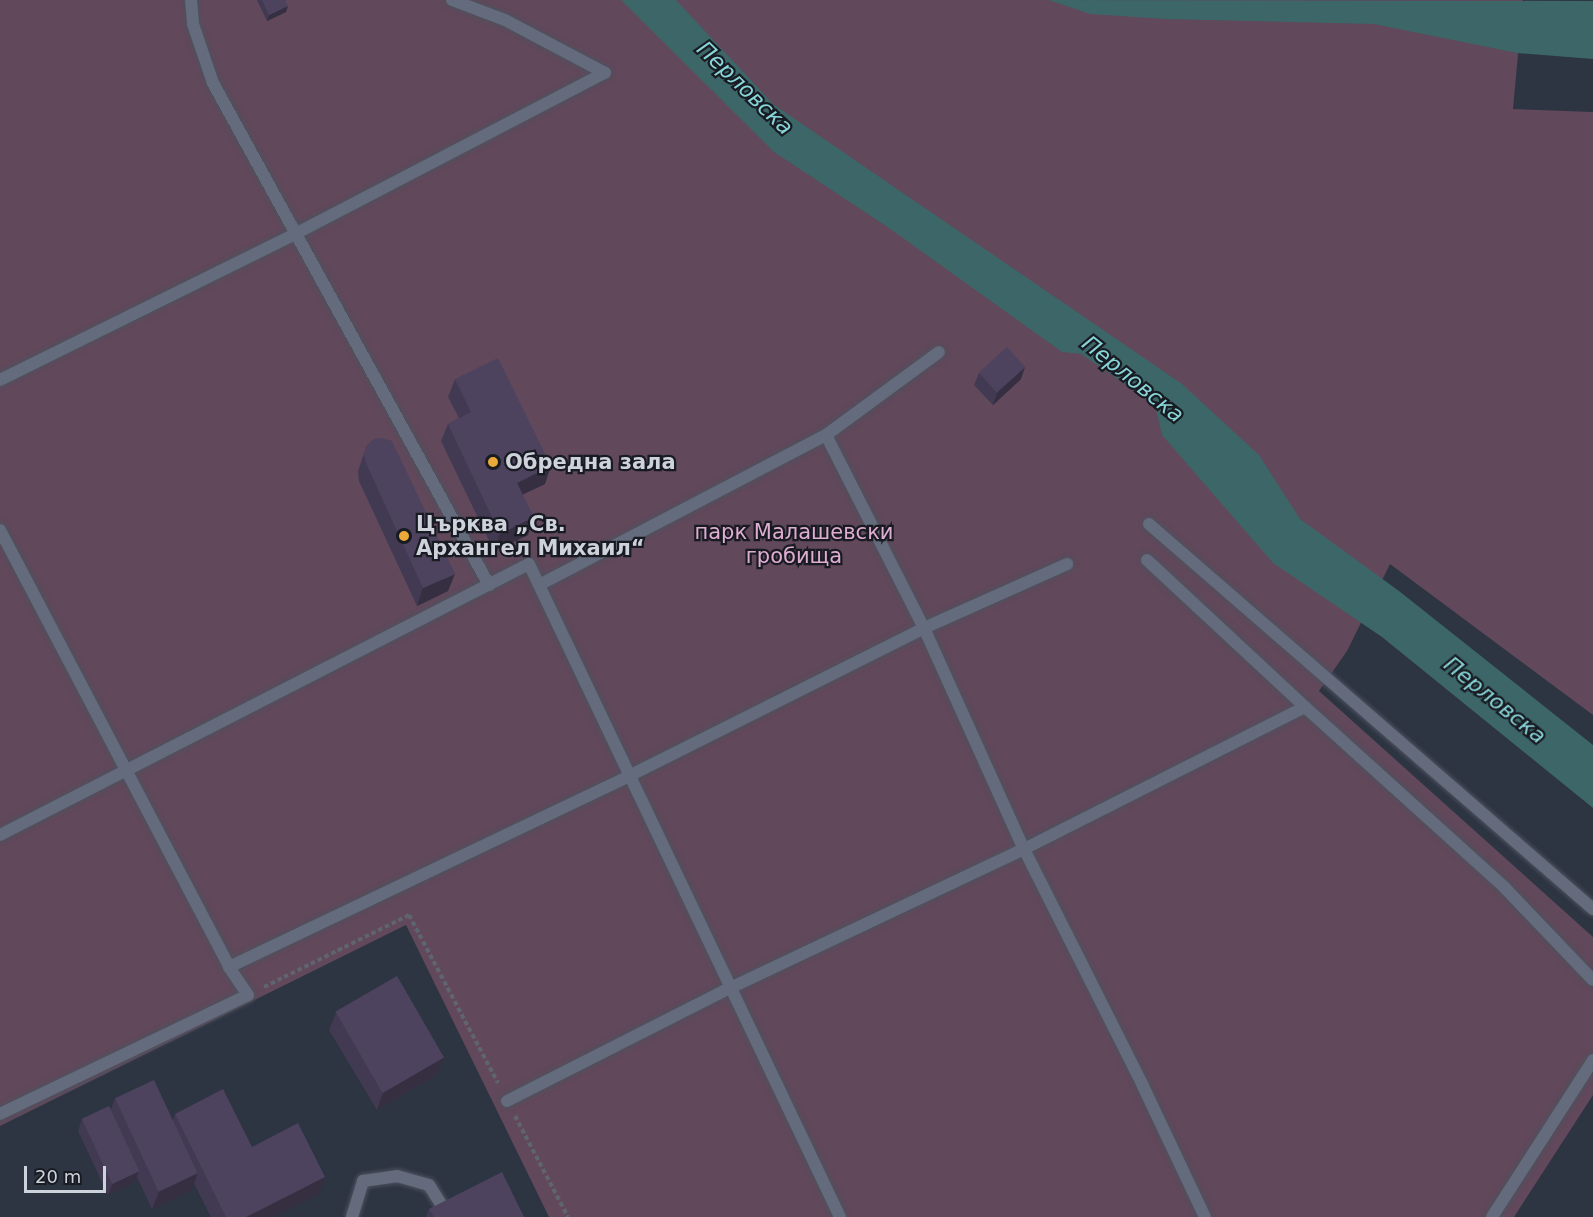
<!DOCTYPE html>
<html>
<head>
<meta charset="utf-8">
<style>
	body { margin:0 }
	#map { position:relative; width:1593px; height:1217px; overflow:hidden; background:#2d3442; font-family:"DejaVu Sans",sans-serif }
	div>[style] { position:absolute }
	.green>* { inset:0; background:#61485b }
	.water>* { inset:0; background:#3c6668 }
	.path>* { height:4px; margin-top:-2px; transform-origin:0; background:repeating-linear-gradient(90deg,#5e6470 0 4.5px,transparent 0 7.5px) }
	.roads { filter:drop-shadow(0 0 2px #4d525e) drop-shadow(0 0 2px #4d525e) }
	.service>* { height:12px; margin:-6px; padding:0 6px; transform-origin:6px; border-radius:6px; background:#646b7c }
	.wall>* { inset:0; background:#423a52 }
	.shaded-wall>* { inset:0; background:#362f42 }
	.building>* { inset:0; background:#4d435f; transform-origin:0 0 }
	.dots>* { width:16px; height:16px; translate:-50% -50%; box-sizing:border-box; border:3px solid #191b22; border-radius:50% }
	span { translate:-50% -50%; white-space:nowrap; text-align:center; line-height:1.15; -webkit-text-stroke:4.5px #191b22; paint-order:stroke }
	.poi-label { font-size:21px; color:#ced2db; font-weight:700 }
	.left { translate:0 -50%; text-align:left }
	.park-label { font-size:21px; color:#dfacd2 }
	.water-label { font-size:22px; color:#88d6da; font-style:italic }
	.scale { position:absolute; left:24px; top:1166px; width:82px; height:27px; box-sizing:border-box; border:3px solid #ced2db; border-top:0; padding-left:8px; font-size:18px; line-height:21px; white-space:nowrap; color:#ced2db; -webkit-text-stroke:4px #191b22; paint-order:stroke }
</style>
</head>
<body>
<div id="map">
	<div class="green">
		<div style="clip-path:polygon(0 0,1523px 0,1513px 109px,1593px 112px,1593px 715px,1390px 564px,1347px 651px,1319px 691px,1593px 937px,1593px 1095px,1514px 1217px,549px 1217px,406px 925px,0 1126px)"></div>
	</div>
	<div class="water">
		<div style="clip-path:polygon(621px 0,676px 0,773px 104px,1182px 384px,1259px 455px,1300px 519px,1399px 591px,1593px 745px,1593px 808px,1382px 637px,1273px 563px,1162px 435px,1155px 404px,1081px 354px,1062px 352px,889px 228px,774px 152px)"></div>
		<div style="clip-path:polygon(1049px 0,1593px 1px,1593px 59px,1517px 53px,1374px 24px,1165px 19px,1090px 14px)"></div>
	</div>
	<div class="path">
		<div style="left:264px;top:987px;width:162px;rotate:-26.4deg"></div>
		<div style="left:409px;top:915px;width:190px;rotate:62.1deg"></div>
		<div style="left:515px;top:1116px;width:114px;rotate:62.3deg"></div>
	</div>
	<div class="roads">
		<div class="service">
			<div style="left:191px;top:0;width:24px;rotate:85deg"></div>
			<div style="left:193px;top:24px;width:62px;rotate:71.3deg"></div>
			<div style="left:213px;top:83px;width:573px;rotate:61.2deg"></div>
			<div style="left:452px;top:0;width:57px;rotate:20.7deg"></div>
			<div style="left:505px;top:20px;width:113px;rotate:27.9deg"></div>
			<div style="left:0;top:380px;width:331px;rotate:-26.3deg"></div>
			<div style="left:297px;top:233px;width:347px;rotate:-27.5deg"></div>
			<div style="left:826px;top:435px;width:216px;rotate:63.1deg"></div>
			<div style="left:924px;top:628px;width:243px;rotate:65.7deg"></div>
			<div style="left:1024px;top:849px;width:265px;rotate:63.3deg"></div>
			<div style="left:1143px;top:1086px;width:145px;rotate:64.7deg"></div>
			<div style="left:1149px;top:524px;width:588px;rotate:40.93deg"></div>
			<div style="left:0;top:530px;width:493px;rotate:62.3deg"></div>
			<div style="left:229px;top:967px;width:34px;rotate:56deg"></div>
			<div style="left:248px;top:995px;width:275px;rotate:154.4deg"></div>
			<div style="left:1147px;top:560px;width:216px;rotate:42.9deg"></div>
			<div style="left:539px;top:585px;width:324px;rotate:-27.6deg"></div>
			<div style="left:826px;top:435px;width:140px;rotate:-36.3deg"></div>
			<div style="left:0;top:835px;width:594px;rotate:-27.13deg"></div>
			<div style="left:529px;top:564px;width:723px;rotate:64.53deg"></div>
			<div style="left:229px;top:967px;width:445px;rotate:-25.5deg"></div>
			<div style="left:631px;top:775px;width:328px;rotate:-26.6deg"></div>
			<div style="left:924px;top:628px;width:157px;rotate:-24.1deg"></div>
			<div style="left:507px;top:1101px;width:250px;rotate:-26.9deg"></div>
			<div style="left:730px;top:988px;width:325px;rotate:-25.3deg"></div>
			<div style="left:1024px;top:849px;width:315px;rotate:-26.8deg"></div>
			<div style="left:1305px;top:707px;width:270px;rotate:42.1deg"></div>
			<div style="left:1505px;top:888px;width:127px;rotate:46.3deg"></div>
			<div style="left:352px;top:1217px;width:38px;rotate:-73deg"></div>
			<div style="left:363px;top:1181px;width:34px;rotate:-8deg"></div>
			<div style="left:397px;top:1176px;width:33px;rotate:16deg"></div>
			<div style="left:429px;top:1185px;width:25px;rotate:58deg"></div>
			<div style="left:1492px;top:1217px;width:187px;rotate:-57.2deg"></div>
		</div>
	</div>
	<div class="wall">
		<div style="clip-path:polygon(257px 0,285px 0,286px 12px,267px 21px)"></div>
		<div style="clip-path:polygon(979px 373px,1021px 379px,993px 405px,974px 385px)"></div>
		<div style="clip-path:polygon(455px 379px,545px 484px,523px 494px,528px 535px,494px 551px,441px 441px,448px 424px,459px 418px,448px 397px)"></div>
		<div style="clip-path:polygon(367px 445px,448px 591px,417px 606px,359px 481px,358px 471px)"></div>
		<div style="clip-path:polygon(336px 1013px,444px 1057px,438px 1074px,377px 1110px,329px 1030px)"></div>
		<div style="clip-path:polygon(115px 1098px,173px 1120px,175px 1114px,252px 1147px,318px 1195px,274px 1217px,211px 1217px,194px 1183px,191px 1191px,152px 1209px,137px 1177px,135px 1182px,108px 1195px,78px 1131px,82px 1119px,111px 1109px)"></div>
		<div style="clip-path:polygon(429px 1209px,524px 1217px,426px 1217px)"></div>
	</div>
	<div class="shaded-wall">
		<div style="clip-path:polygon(288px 6px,286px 12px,267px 21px,269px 15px)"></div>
		<div style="clip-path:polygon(1025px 367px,1021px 379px,993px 405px,997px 393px)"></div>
		<div style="clip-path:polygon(551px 466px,545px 484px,511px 500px,517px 483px)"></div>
		<div style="clip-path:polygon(534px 517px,528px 535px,494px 551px,500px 534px)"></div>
		<div style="clip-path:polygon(455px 574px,448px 591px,417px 606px,423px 588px)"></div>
		<div style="clip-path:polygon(444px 1057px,438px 1074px,377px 1110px,383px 1093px)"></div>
		<div style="clip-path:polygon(139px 1171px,135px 1182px,108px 1195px,113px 1183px)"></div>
		<div style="clip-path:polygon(198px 1173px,191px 1191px,152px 1209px,159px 1192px)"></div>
		<div style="clip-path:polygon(325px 1177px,318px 1195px,274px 1217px,246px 1217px)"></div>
	</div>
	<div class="building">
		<div style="clip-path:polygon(262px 0,285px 0,288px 6px,269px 15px)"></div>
		<div style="left:1007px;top:347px;width:27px;height:38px;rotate:48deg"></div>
		<div style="clip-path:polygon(498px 358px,551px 466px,517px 483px,534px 517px,500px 534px,448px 424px,471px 412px,455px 379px)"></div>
		<div style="clip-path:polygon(383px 438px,392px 441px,455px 574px,423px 588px,366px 463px,364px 454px,367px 445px,374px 439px)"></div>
		<div style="left:397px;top:976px;width:94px;height:71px;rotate:60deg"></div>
		<div style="left:154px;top:1080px;width:103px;height:43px;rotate:65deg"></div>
		<div style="clip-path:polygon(223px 1089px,252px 1147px,298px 1123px,325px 1177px,246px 1217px,226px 1217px,175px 1114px)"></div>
		<div style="left:109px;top:1106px;width:72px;height:30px;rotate:65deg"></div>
		<div style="clip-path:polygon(502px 1172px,524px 1217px,434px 1217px,429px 1209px)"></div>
	</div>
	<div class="dots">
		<div style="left:493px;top:462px;background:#eaaa39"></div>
		<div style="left:404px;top:536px;background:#eaaa39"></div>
	</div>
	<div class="poi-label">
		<span class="left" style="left:505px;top:462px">Обредна зала</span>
		<span class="left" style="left:416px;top:536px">Църква „Св.<br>Архангел Михаил“</span>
	</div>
	<div class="park-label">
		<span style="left:794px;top:544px">парк Малашевски<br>гробища</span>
	</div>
	<div class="water-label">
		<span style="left:745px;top:88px;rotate:44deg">Перловска</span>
		<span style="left:1133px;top:379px;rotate:39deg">Перловска</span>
		<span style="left:1495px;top:700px;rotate:39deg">Перловска</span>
	</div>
	<div class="scale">20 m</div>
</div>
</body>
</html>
